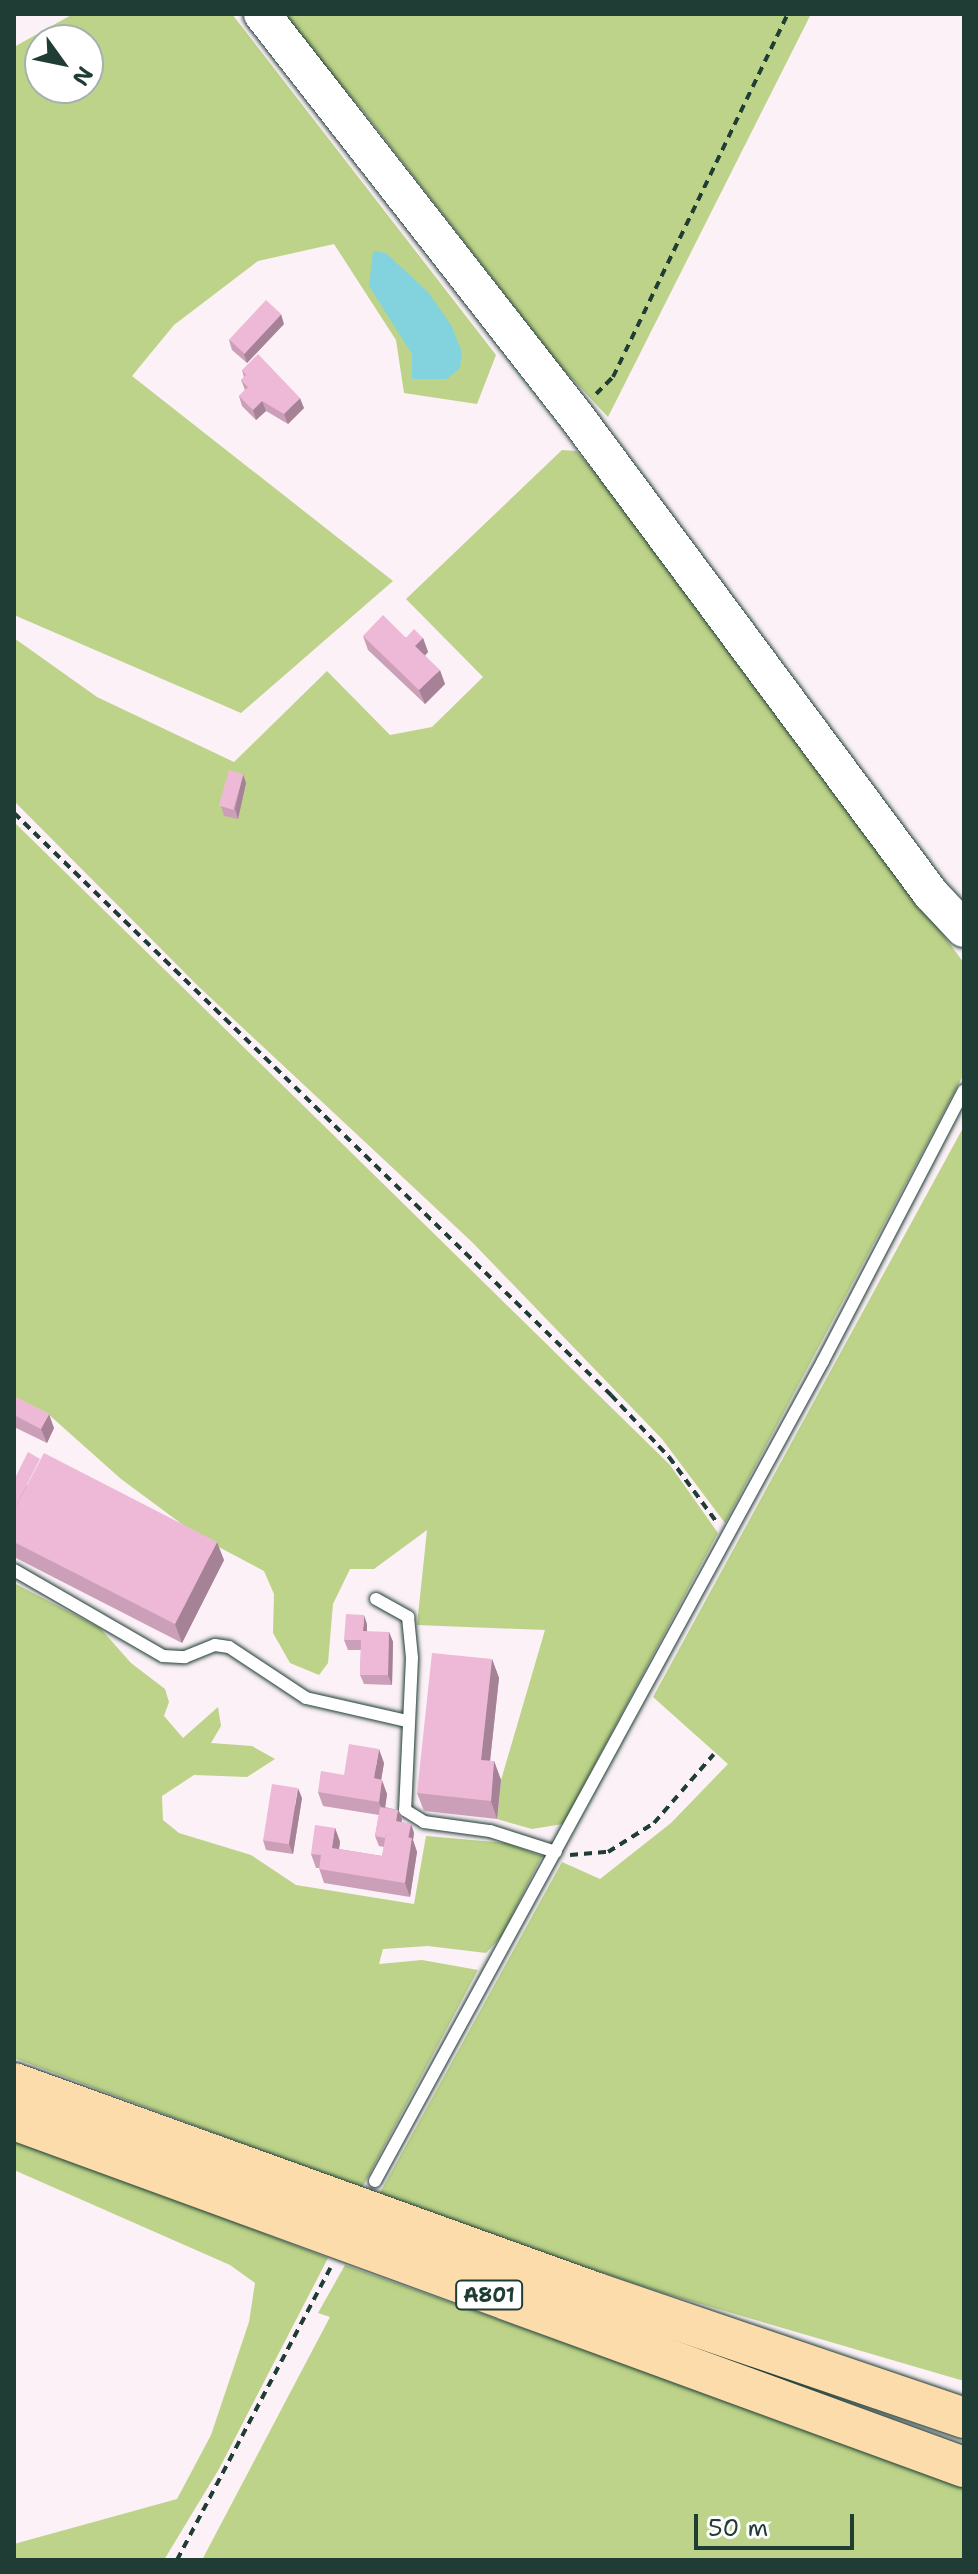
<!DOCTYPE html>
<html>
<head>
<meta charset="utf-8">
<style>
	body { margin:0 }
	#map { position:relative; width:978px; height:2574px; overflow:hidden; background:#fbf1f7; font-family:"Shantell Sans",sans-serif }
	div>[style] { position:absolute }
	.green>* { inset:0; background:#bdd389 }
	.water>* { inset:0; background:#83d3de }
	.path>* { height:4px; margin-top:-2px; transform-origin:0; background:repeating-linear-gradient(90deg,#1f3d34 0 8px,transparent 0 14px) }
	.roads { filter:drop-shadow(0 0 2px #1f3d34) drop-shadow(0 0 2px #1f3d34) }
	.lane>* { height:12px; margin:-6px; padding:0 6px; transform-origin:6px; border-radius:6px; background:#fff }
	.secondary>* { height:36px; margin:-18px; padding:0 18px; transform-origin:18px; border-radius:18px; background:#fff }
	.primary>* { height:40px; margin:-20px; padding:0 20px; transform-origin:20px; border-radius:20px; background:#fddcac }
	.wall>* { inset:0; background:#cc9fb8 }
	.shaded-wall>* { inset:0; background:#a68296 }
	.building>* { inset:0; background:#edb9d6; transform-origin:0 0 }
	span { translate:-50% -50%; white-space:nowrap; text-align:center; line-height:1.15; -webkit-text-stroke:8px #fff; paint-order:stroke }
	.shield-label span { padding:2px 6px; background:#fff; border:2px solid; border-radius:6px; -webkit-text-stroke-width:0 }
	.shield-label { font-size:20px; color:#1f3d34; font-weight:700 }
	.frame { position:absolute; inset:0; border:16px solid #1f3d34; pointer-events:none }
	.north { position:absolute; left:24px; top:24px; width:80px; height:80px; box-sizing:border-box; background:#fff; border:2px solid #a5b1ae; border-radius:50%; rotate:123deg; font-size:22px; font-weight:700; line-height:32px; text-align:center; color:#1f3d34 }
	.north::after { content:''; display:block; margin:auto; width:28px; height:36px; background:#1f3d34; clip-path:polygon(50% 0,100% 100%,50% 72%,0 100%) }
	.scale { position:absolute; left:694px; top:2514px; width:160px; height:36px; box-sizing:border-box; border:4px solid #1f3d34; border-top:0; padding-left:10px; font-size:24px; line-height:28px; white-space:nowrap; color:#1f3d34; -webkit-text-stroke:6px #fff; paint-order:stroke }
</style>
</head>
<body>
<div id="map">
	<div class="green">
		<div style="clip-path:polygon(evenodd,73px 14px,232px 14px,496px 355px,477px 404px,404px 393px,396px 340px,334px 244px,258px 261px,174px 325px,132px 376px,393px 581px,241px 713px,14px 615px,14px 47px,73px 14px,40px 40px,88px 40px,88px 88px,40px 88px,40px 40px)"></div>
		<div style="clip-path:polygon(280px 14px,811px 14px,608px 417px,561px 367px,363px 111px)"></div>
		<div style="clip-path:polygon(562px 450px,576px 451px,610px 489px,964px 963px,964px 1074px,725px 1523px,662px 1439px,472px 1242px,198px 986px,14px 801px,14px 638px,97px 697px,234px 762px,327px 671px,390px 735px,432px 727px,483px 677px,406px 599px)"></div>
		<div style="clip-path:polygon(14px 822px,670px 1465px,718px 1533px,563px 1824px,532px 1829px,497px 1819px,501px 1780px,545px 1630px,417px 1625px,427px 1530px,374px 1569px,350px 1569px,333px 1604px,328px 1663px,319px 1675px,290px 1663px,273px 1633px,274px 1594px,264px 1571px,198px 1536px,121px 1479px,47px 1413px,14px 1397px)"></div>
		<div style="clip-path:polygon(964px 1126px,964px 2381px,663px 2293px,377px 2198px,562px 1862px,600px 1879px,671px 1823px,728px 1764px,653px 1697px)"></div>
		<div style="clip-path:polygon(14px 1583px,100px 1628px,131px 1663px,165px 1689px,169px 1702px,164px 1716px,183px 1738px,218px 1707px,221px 1726px,211px 1743px,252px 1746px,275px 1759px,247px 1777px,194px 1775px,162px 1796px,163px 1820px,179px 1833px,251px 1855px,296px 1885px,414px 1904px,426px 1836px,506px 1843px,542px 1856px,501px 1937px,486px 1953px,428px 1946px,383px 1949px,379px 1964px,422px 1960px,478px 1970px,362px 2188px,14px 2058px)"></div>
		<div style="clip-path:polygon(14px 2137px,328px 2258px,219px 2469px,164px 2560px,14px 2560px,14px 2544px,177px 2499px,211px 2435px,249px 2322px,255px 2283px,230px 2265px,14px 2170px)"></div>
		<div style="clip-path:polygon(345px 2265px,964px 2484px,964px 2560px,202px 2560px,330px 2317px,318px 2313px)"></div>
	</div>
	<div class="water">
		<div style="clip-path:polygon(373px 251px,386px 253px,428px 292px,451px 325px,462px 352px,460px 368px,447px 379px,412px 379px,412px 354px,369px 286px)"></div>
	</div>
	<div class="path">
		<div style="left:596px;top:394px;width:24px;rotate:-45deg"></div>
		<div style="left:613px;top:377px;width:403px;rotate:-64.3deg"></div>
		<div style="left:14px;top:813px;width:834px;rotate:44.27deg"></div>
		<div style="left:611px;top:1395px;width:85px;rotate:46.9deg"></div>
		<div style="left:669px;top:1457px;width:83px;rotate:53.8deg"></div>
		<div style="left:570px;top:1855px;width:38px;rotate:-5deg"></div>
		<div style="left:608px;top:1852px;width:54px;rotate:-32.2deg"></div>
		<div style="left:654px;top:1823px;width:91px;rotate:-49deg"></div>
		<div style="left:177px;top:2560px;width:330px;rotate:-62.3deg"></div>
	</div>
	<div class="roads">
		<div class="lane">
			<div style="left:14px;top:1570px;width:172px;rotate:30deg"></div>
			<div style="left:163px;top:1656px;width:22px;rotate:3deg"></div>
			<div style="left:185px;top:1657px;width:32px;rotate:-22deg"></div>
			<div style="left:215px;top:1645px;width:14px;rotate:8deg"></div>
			<div style="left:229px;top:1647px;width:92px;rotate:33.5deg"></div>
			<div style="left:306px;top:1698px;width:104px;rotate:12.8deg"></div>
			<div style="left:376px;top:1599px;width:37px;rotate:29deg"></div>
			<div style="left:408px;top:1617px;width:41px;rotate:84.4deg"></div>
			<div style="left:412px;top:1658px;width:152px;rotate:92.6deg"></div>
			<div style="left:405px;top:1810px;width:22px;rotate:32deg"></div>
			<div style="left:424px;top:1822px;width:67px;rotate:7.8deg"></div>
			<div style="left:490px;top:1831px;width:69px;rotate:17.7deg"></div>
			<div style="left:375px;top:2181px;width:934px;rotate:-61.35deg"></div>
			<div style="left:823px;top:1361px;width:305px;rotate:-62.5deg"></div>
		</div>
		<div class="secondary">
			<div style="left:262px;top:14px;width:510px;rotate:52.01deg"></div>
			<div style="left:576px;top:416px;width:595px;rotate:53.4deg"></div>
			<div style="left:931px;top:894px;width:48px;rotate:46.7deg"></div>
		</div>
		<div class="primary">
			<div style="left:14px;top:2083px;width:620px;rotate:19.81deg"></div>
			<div style="left:597px;top:2293px;width:388px;rotate:18.8deg"></div>
			<div style="left:14px;top:2120px;width:1011px;rotate:20.07deg"></div>
		</div>
	</div>
	<div class="wall">
		<div style="clip-path:polygon(284px 324px,247px 363px,232px 350px,229px 340px)"></div>
		<div style="clip-path:polygon(242px 370px,304px 408px,288px 424px,266px 411px,256px 420px,242px 406px,239px 396px,245px 390px,241px 380px,244px 377px)"></div>
		<div style="clip-path:polygon(363px 636px,423px 638px,428px 652px,425px 656px,445px 684px,425px 704px,368px 650px)"></div>
		<div style="clip-path:polygon(246px 783px,238px 819px,224px 816px,221px 806px)"></div>
		<div style="clip-path:polygon(14px 1396px,54px 1428px,47px 1443px,14px 1427px)"></div>
		<div style="clip-path:polygon(14px 1480px,224px 1560px,182px 1643px,14px 1557px)"></div>
		<div style="clip-path:polygon(367px 1624px,367px 1632px,389px 1632px,393px 1642px,392px 1685px,364px 1684px,360px 1675px,361px 1650px,348px 1650px,344px 1640px)"></div>
		<div style="clip-path:polygon(492px 1659px,499px 1678px,490px 1761px,494px 1761px,501px 1780px,497px 1819px,424px 1811px,417px 1793px)"></div>
		<div style="clip-path:polygon(384px 1763px,381px 1780px,387px 1794px,385px 1807px,398px 1810px,402px 1819px,401px 1822px,411px 1824px,414px 1833px,413px 1840px,417px 1852px,410px 1897px,324px 1883px,319px 1868px,316px 1868px,311px 1854px,335px 1828px,340px 1842px,339px 1849px,382px 1856px,384px 1847px,379px 1846px,375px 1836px,379px 1815px,323px 1806px,318px 1792px)"></div>
		<div style="clip-path:polygon(302px 1798px,293px 1854px,266px 1850px,263px 1840px)"></div>
	</div>
	<div class="shaded-wall">
		<div style="clip-path:polygon(281px 314px,284px 324px,247px 363px,244px 354px)"></div>
		<div style="clip-path:polygon(300px 398px,304px 408px,288px 424px,284px 414px)"></div>
		<div style="clip-path:polygon(262px 401px,266px 411px,256px 420px,253px 410px)"></div>
		<div style="clip-path:polygon(423px 638px,428px 652px,420px 660px,415px 646px)"></div>
		<div style="clip-path:polygon(440px 670px,445px 684px,425px 704px,419px 690px)"></div>
		<div style="clip-path:polygon(243px 774px,246px 783px,238px 819px,235px 809px)"></div>
		<div style="clip-path:polygon(49px 1414px,54px 1428px,47px 1443px,41px 1429px)"></div>
		<div style="clip-path:polygon(217px 1542px,224px 1560px,182px 1643px,175px 1624px)"></div>
		<div style="clip-path:polygon(364px 1615px,367px 1624px,367px 1641px,363px 1631px)"></div>
		<div style="clip-path:polygon(389px 1632px,393px 1642px,392px 1685px,388px 1675px)"></div>
		<div style="clip-path:polygon(492px 1659px,499px 1678px,488px 1779px,481px 1760px)"></div>
		<div style="clip-path:polygon(379px 1749px,384px 1763px,379px 1792px,374px 1778px)"></div>
		<div style="clip-path:polygon(494px 1761px,501px 1780px,497px 1819px,491px 1801px)"></div>
		<div style="clip-path:polygon(382px 1780px,387px 1794px,384px 1816px,379px 1802px)"></div>
		<div style="clip-path:polygon(298px 1788px,302px 1798px,293px 1854px,289px 1844px)"></div>
		<div style="clip-path:polygon(398px 1810px,402px 1819px,400px 1831px,396px 1821px)"></div>
		<div style="clip-path:polygon(411px 1824px,414px 1833px,413px 1840px,417px 1852px,410px 1897px,405px 1883px,408px 1842px)"></div>
		<div style="clip-path:polygon(335px 1828px,340px 1842px,337px 1862px,332px 1848px)"></div>
	</div>
	<div class="building">
		<div style="left:266px;top:300px;width:21px;height:54px;rotate:43deg"></div>
		<div style="clip-path:polygon(258px 354px,300px 398px,284px 414px,262px 401px,253px 410px,239px 396px,248px 387px,241px 380px,246px 375px,242px 370px)"></div>
		<div style="clip-path:polygon(383px 615px,406px 638px,414px 629px,423px 638px,415px 646px,440px 670px,419px 690px,363px 636px)"></div>
		<div style="left:229px;top:770px;width:15px;height:37px;rotate:16deg"></div>
		<div style="clip-path:polygon(14px 1396px,49px 1414px,41px 1429px,14px 1415px)"></div>
		<div style="clip-path:polygon(28px 1452px,40px 1459px,14px 1510px,14px 1480px)"></div>
		<div style="clip-path:polygon(44px 1453px,217px 1542px,175px 1624px,14px 1542px,14px 1510px)"></div>
		<div style="clip-path:polygon(346px 1614px,364px 1615px,363px 1631px,389px 1632px,388px 1675px,360px 1675px,361px 1640px,344px 1640px)"></div>
		<div style="clip-path:polygon(432px 1653px,492px 1659px,481px 1760px,494px 1761px,491px 1801px,417px 1793px)"></div>
		<div style="clip-path:polygon(349px 1744px,379px 1749px,374px 1778px,382px 1780px,379px 1802px,318px 1792px,321px 1771px,344px 1775px)"></div>
		<div style="left:272px;top:1784px;width:26px;height:57px;rotate:9deg"></div>
		<div style="clip-path:polygon(380px 1807px,398px 1810px,396px 1821px,411px 1824px,408px 1838px,386px 1834px,385px 1838px,375px 1836px)"></div>
		<div style="clip-path:polygon(315px 1825px,335px 1828px,332px 1848px,382px 1856px,386px 1834px,412px 1838px,405px 1883px,319px 1869px,321px 1855px,311px 1854px)"></div>
	</div>
	<div class="shield-label">
		<span style="left:489px;top:2295px">A801</span>
	</div>
	<div class="frame"></div>
	<div class="north">N</div>
	<div class="scale">50 m</div>
</div>
</body>
</html>
